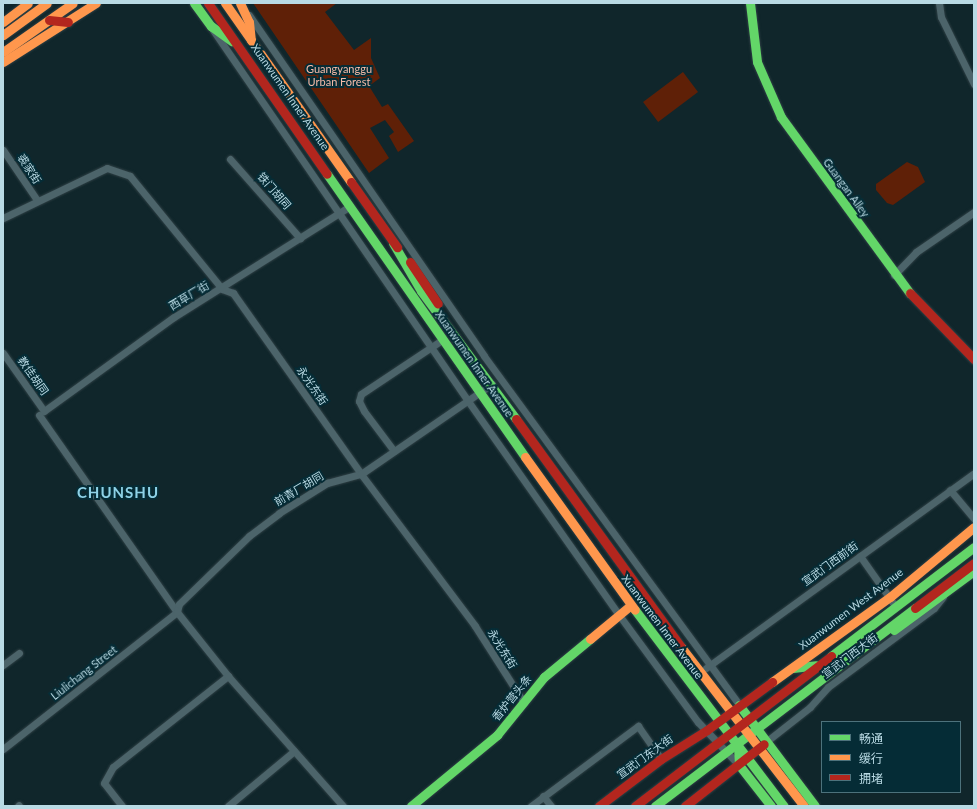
<!DOCTYPE html>
<html>
<head>
<meta charset="utf-8">
<style>
	body { margin:0 }
	#map { position:relative; width:977px; height:809px; overflow:hidden; background:#10262b; font-family:Lato,"Noto Sans SC",sans-serif }
	div>[style] { position:absolute }
	.green>* { inset:0; background:#5f2007; transform-origin:0 0 }
	.roads { filter:drop-shadow(0 0 1px #2f4045) drop-shadow(0 0 1px #2f4045) }
	.street>* { height:7px; margin:-3.5px; padding:0 3.5px; transform-origin:3.5px; border-radius:3.5px; background:#4c646a }
	.fast>* { height:9px; margin:-4.5px; padding:0 4.5px; transform-origin:4.5px; border-radius:4.5px; background:#63d668 }
	.slow>* { height:9px; margin:-4.5px; padding:0 4.5px; transform-origin:4.5px; border-radius:4.5px; background:#ff974d }
	.jam>* { height:9px; margin:-4.5px; padding:0 4.5px; transform-origin:4.5px; border-radius:4.5px; background:#b3261e }
	span { translate:-50% -50%; white-space:nowrap; text-align:center; line-height:1.15; -webkit-text-stroke:4px #052c36; paint-order:stroke }
	.park-label { font-size:11px; color:#f7bba8 }
	.street-label { font-size:11px; color:#b9dae4 }
	.district-label { font-size:15px; color:#8ed2e7; font-weight:700; letter-spacing:1px }
	.frame { position:absolute; inset:0; border:4px solid #b9dae4; pointer-events:none }
	.legend { position:absolute; left:821px; top:721px; width:140px; height:72px; box-sizing:border-box; background:#052c36; border:1px solid #4d727c; margin:0; padding:5px 7px; list-style:none; font-size:12px; color:#b9dae4 }
	.legend li { display:flex; align-items:center; gap:8px; height:20px }
	.legend b { width:20px; border:1px solid #4d727c }
</style>
</head>
<body>
<div id="map">
	<div class="green">
		<div style="clip-path:polygon(253px 3px,337px 3px,325px 12px,354px 50px,371px 38px,371px 58px,380px 78px,369px 86px,382px 107px,388px 104px,414px 141px,398px 152px,389px 136px,394px 132px,385px 120px,370px 128px,389px 158px,369px 173px)"></div>
		<div style="left:683px;top:72px;width:25px;height:50px;rotate:53deg"></div>
		<div style="clip-path:polygon(907px 162px,918px 167px,925px 182px,893px 205px,887px 203px,876px 190px,876px 184px)"></div>
	</div>
	<div class="roads">
		<div class="street">
			<div style="left:939px;top:3px;width:14px;rotate:82deg"></div>
			<div style="left:941px;top:17px;width:75px;rotate:63.8deg"></div>
			<div style="left:249px;top:15px;width:414px;rotate:55.4deg"></div>
			<div style="left:484px;top:356px;width:432px;rotate:53.8deg"></div>
			<div style="left:213px;top:30px;width:450px;rotate:55.5deg"></div>
			<div style="left:468px;top:401px;width:262px;rotate:54.8deg"></div>
			<div style="left:619px;top:615px;width:133px;rotate:53.6deg"></div>
			<div style="left:698px;top:722px;width:59px;rotate:46.4deg"></div>
			<div style="left:3px;top:150px;width:60px;rotate:55.8deg"></div>
			<div style="left:230px;top:159px;width:106px;rotate:48.5deg"></div>
			<div style="left:3px;top:218px;width:115px;rotate:-25.7deg"></div>
			<div style="left:107px;top:168px;width:24px;rotate:19deg"></div>
			<div style="left:130px;top:176px;width:146px;rotate:50.8deg"></div>
			<div style="left:222px;top:289px;width:12px;rotate:20deg"></div>
			<div style="left:233px;top:293px;width:222px;rotate:54.7deg"></div>
			<div style="left:361px;top:474px;width:190px;rotate:53.1deg"></div>
			<div style="left:475px;top:626px;width:91px;rotate:57.5deg"></div>
			<div style="left:894px;top:275px;width:32px;rotate:-46deg"></div>
			<div style="left:916px;top:252px;width:70px;rotate:-34.6deg"></div>
			<div style="left:3px;top:353px;width:71px;rotate:54.7deg"></div>
			<div style="left:44px;top:411px;width:160px;rotate:-35.9deg"></div>
			<div style="left:174px;top:317px;width:208px;rotate:-32.2deg"></div>
			<div style="left:39px;top:415px;width:241px;rotate:55deg"></div>
			<div style="left:177px;top:612px;width:82px;rotate:51.4deg"></div>
			<div style="left:394px;top:451px;width:50px;rotate:-126.9deg"></div>
			<div style="left:364px;top:411px;width:11px;rotate:-117deg"></div>
			<div style="left:359px;top:401px;width:7px;rotate:-74deg"></div>
			<div style="left:361px;top:394px;width:97px;rotate:-33.7deg"></div>
			<div style="left:950px;top:490px;width:38px;rotate:50deg"></div>
			<div style="left:860px;top:556px;width:62px;rotate:54.8deg"></div>
			<div style="left:3px;top:665px;width:20px;rotate:-37deg"></div>
			<div style="left:706px;top:668px;width:331px;rotate:-36deg"></div>
			<div style="left:767px;top:741px;width:55px;rotate:-38.3deg"></div>
			<div style="left:810px;top:707px;width:27px;rotate:-48deg"></div>
			<div style="left:828px;top:687px;width:132px;rotate:-36.7deg"></div>
			<div style="left:934px;top:608px;width:14px;rotate:-51deg"></div>
			<div style="left:3px;top:749px;width:221px;rotate:-38.2deg"></div>
			<div style="left:177px;top:612px;width:8px;rotate:-76deg"></div>
			<div style="left:179px;top:604px;width:98px;rotate:-44.2deg"></div>
			<div style="left:249px;top:536px;width:38px;rotate:-37deg"></div>
			<div style="left:279px;top:513px;width:57px;rotate:-32deg"></div>
			<div style="left:327px;top:483px;width:35px;rotate:-15deg"></div>
			<div style="left:361px;top:474px;width:159px;rotate:-34.5deg"></div>
			<div style="left:543px;top:796px;width:13px;rotate:51deg"></div>
			<div style="left:18px;top:806px;width:1px;rotate:-45deg"></div>
			<div style="left:122px;top:806px;width:29px;rotate:-128deg"></div>
			<div style="left:104px;top:783px;width:18px;rotate:-61deg"></div>
			<div style="left:113px;top:767px;width:147px;rotate:-38.4deg"></div>
			<div style="left:228px;top:676px;width:174px;rotate:48.5deg"></div>
			<div style="left:228px;top:806px;width:86px;rotate:-39.8deg"></div>
			<div style="left:531px;top:806px;width:134px;rotate:-36.8deg"></div>
			<div style="left:638px;top:726px;width:40px;rotate:55.1deg"></div>
		</div>
		<div class="fast">
			<div style="left:194px;top:3px;width:29px;rotate:54deg"></div>
			<div style="left:211px;top:26px;width:26px;rotate:36deg"></div>
			<div style="left:750px;top:3px;width:59px;rotate:83.2deg"></div>
			<div style="left:757px;top:62px;width:60px;rotate:66.4deg"></div>
			<div style="left:781px;top:117px;width:218px;rotate:53.8deg"></div>
			<div style="left:327px;top:174px;width:345px;rotate:55deg"></div>
			<div style="left:393px;top:243px;width:56px;rotate:59.7deg"></div>
			<div style="left:421px;top:291px;width:159px;rotate:53.4deg"></div>
			<div style="left:635px;top:610px;width:246px;rotate:52.8deg"></div>
			<div style="left:894px;top:630px;width:99px;rotate:-36.4deg"></div>
			<div style="left:831px;top:656px;width:180px;rotate:-37.3deg"></div>
			<div style="left:793px;top:668px;width:23px;rotate:-7deg"></div>
			<div style="left:739px;top:705px;width:126px;rotate:53deg"></div>
			<div style="left:738px;top:746px;width:19px;rotate:87deg"></div>
			<div style="left:739px;top:765px;width:52px;rotate:52deg"></div>
			<div style="left:411px;top:806px;width:112px;rotate:-39.5deg"></div>
			<div style="left:497px;top:735px;width:75px;rotate:-51deg"></div>
			<div style="left:544px;top:677px;width:60px;rotate:-39.6deg"></div>
			<div style="left:655px;top:806px;width:327px;rotate:-37.3deg"></div>
		</div>
		<div class="slow">
			<div style="left:225px;top:3px;width:219px;rotate:54.9deg"></div>
			<div style="left:240px;top:3px;width:21px;rotate:65deg"></div>
			<div style="left:249px;top:22px;width:18px;rotate:84deg"></div>
			<div style="left:3px;top:22px;width:31px;rotate:-37deg"></div>
			<div style="left:3px;top:35px;width:54px;rotate:-36deg"></div>
			<div style="left:3px;top:52px;width:85px;rotate:-35deg"></div>
			<div style="left:3px;top:62px;width:110px;rotate:-32.4deg"></div>
			<div style="left:525px;top:457px;width:188px;rotate:54.3deg"></div>
			<div style="left:590px;top:639px;width:53px;rotate:-39.7deg"></div>
			<div style="left:681px;top:647px;width:201px;rotate:52.3deg"></div>
			<div style="left:772px;top:682px;width:145px;rotate:-35.8deg"></div>
			<div style="left:890px;top:597px;width:109px;rotate:-39.8deg"></div>
		</div>
		<div class="jam">
			<div style="left:208px;top:3px;width:208px;rotate:55.2deg"></div>
			<div style="left:49px;top:20px;width:19px;rotate:6deg"></div>
			<div style="left:351px;top:182px;width:80px;rotate:54.7deg"></div>
			<div style="left:410px;top:262px;width:50px;rotate:56.3deg"></div>
			<div style="left:910px;top:293px;width:92px;rotate:45.9deg"></div>
			<div style="left:516px;top:419px;width:281px;rotate:54.1deg"></div>
			<div style="left:915px;top:608px;width:74px;rotate:-37.3deg"></div>
			<div style="left:599px;top:806px;width:78px;rotate:-37.2deg"></div>
			<div style="left:661px;top:759px;width:54px;rotate:-32.2deg"></div>
			<div style="left:707px;top:730px;width:81px;rotate:-36.4deg"></div>
			<div style="left:635px;top:806px;width:247px;rotate:-37.4deg"></div>
			<div style="left:685px;top:806px;width:100px;rotate:-38.1deg"></div>
		</div>
	</div>
	<div class="park-label">
		<span style="left:339px;top:76px">Guangyanggu<br>Urban Forest</span>
	</div>
	<div class="street-label">
		<span style="left:290px;top:97px;rotate:55deg">Xuanwumen Inner Avenue</span>
		<span style="left:29px;top:169px;rotate:57deg">裘家街</span>
		<span style="left:846px;top:188px;rotate:54deg">Guangan Alley</span>
		<span style="left:274px;top:191px;rotate:49deg">铁门胡同</span>
		<span style="left:189px;top:296px;rotate:-31deg">西草厂街</span>
		<span style="left:474px;top:364px;rotate:55deg">Xuanwumen Inner Avenue</span>
		<span style="left:33px;top:376px;rotate:55deg">教佳胡同</span>
		<span style="left:312px;top:386px;rotate:55deg">永光东街</span>
		<span style="left:299px;top:489px;rotate:-31deg">前青厂胡同</span>
		<span style="left:830px;top:564px;rotate:-36deg">宣武门西前街</span>
		<span style="left:851px;top:609px;rotate:-37deg">Xuanwumen West Avenue</span>
		<span style="left:662px;top:627px;rotate:53deg">Xuanwumen Inner Avenue</span>
		<span style="left:502px;top:649px;rotate:58deg">永光东街</span>
		<span style="left:850px;top:656px;rotate:-37deg">宣武门西大街</span>
		<span style="left:84px;top:673px;rotate:-38deg">Liulichang Street</span>
		<span style="left:512px;top:698px;rotate:-51deg">香炉营头条</span>
		<span style="left:645px;top:757px;rotate:-36deg">宣武门东大街</span>
	</div>
	<div class="district-label">
		<span style="left:118px;top:493px">CHUNSHU</span>
	</div>
	<div class="frame"></div>
	<ul class="legend">
	<li><b style="height:5px;background:#63d668"></b>畅通</li>
	<li><b style="height:5px;background:#ff974d"></b>缓行</li>
	<li><b style="height:5px;background:#b3261e"></b>拥堵</li>
	</ul>
</div>
</body>
</html>
